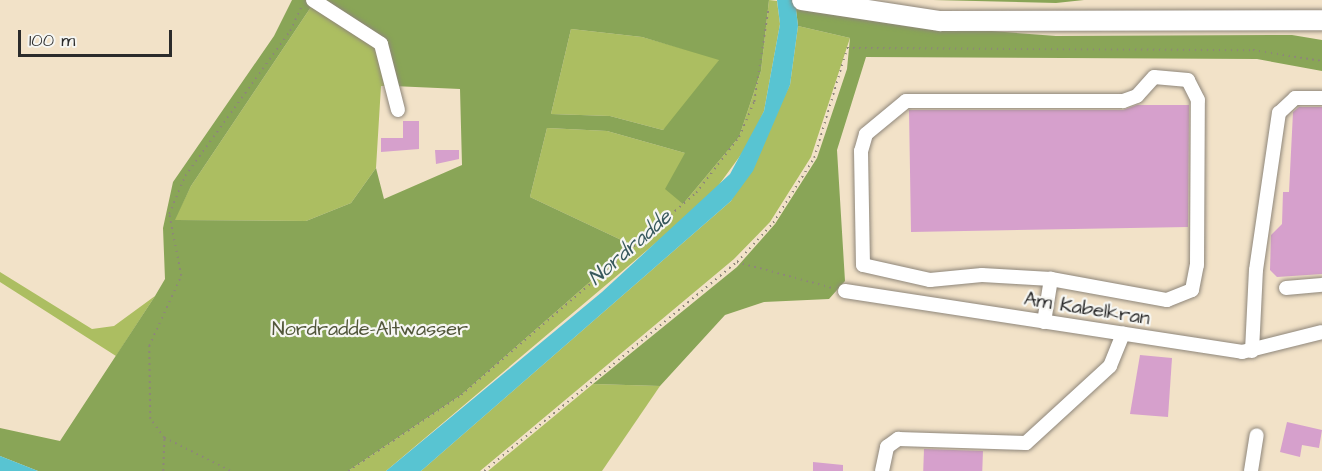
<!DOCTYPE html>
<html>
<head>
<meta charset="utf-8">
<style>
	body { margin:0 }
	#map { position:relative; width:1322px; height:471px; overflow:hidden; background:#f2e2c8; font-family:"Architects Daughter",sans-serif }
	div>[style] { position:absolute }
	.green>* { inset:0; background:#acbe61 }
	.forest>* { inset:0; background:#89a557 }
	.water>* { inset:0; background:#58c4d2 }
	.building>* { inset:0; background:#d6a0cc; transform-origin:0 0 }
	.path>* { height:1.5px; margin-top:-0.75px; transform-origin:0; background:repeating-linear-gradient(90deg,#8e867a 0 1.5px,transparent 0 6px) }
	.roads { filter:drop-shadow(0 0 2px #8e867a) drop-shadow(0 0 2px #8e867a) }
	.minor>* { height:14px; margin:-7px; padding:0 7px; transform-origin:7px; border-radius:7px; background:#fff }
	.highway>* { height:20px; margin:-10px; padding:0 10px; transform-origin:10px; border-radius:10px; background:#fff }
	span { translate:-50% -50%; white-space:nowrap; text-align:center; line-height:1.15; -webkit-text-stroke:4.5px #f6f6f2; paint-order:stroke }
	.street-label { font-size:20px; color:#2b2b2b }
	.park-label { font-size:20px; color:#52573b }
	.water-label { font-size:21px; color:#38595d; font-style:italic }
	.scale { position:absolute; left:18px; top:30px; width:154px; height:27px; box-sizing:border-box; border:3px solid #2b2b2b; border-top:0; padding-left:8px; font-size:18px; line-height:21px; white-space:nowrap; color:#2b2b2b; -webkit-text-stroke:4px #f6f6f2; paint-order:stroke }
</style>
</head>
<body>
<div id="map">
	<div class="green">
		<div style="clip-path:polygon(769px 0,777px 1px,780px 24px,764px 111px,748px 145px,710px 197px,386px 471px,348px 471px,461px 395px,632px 245px,530px 197px,547px 128px,607px 131px,685px 153px,683px 204px,739px 137px,761px 71px)"></div>
		<div style="clip-path:polygon(315px 1px,381px 44px,393px 86px,381px 86px,376px 168px,351px 203px,306px 221px,174px 220px,191px 186px)"></div>
		<div style="clip-path:polygon(798px 26px,850px 38px,811px 157px,770px 222px,734px 259px,480px 471px,421px 471px,731px 201px,790px 85px)"></div>
		<div style="clip-path:polygon(571px 29px,642px 37px,720px 59px,682px 113px,663px 130px,610px 116px,551px 114px)"></div>
		<div style="clip-path:polygon(0 272px,92px 329px,114px 326px,155px 296px,116px 356px,0 282px)"></div>
		<div style="clip-path:polygon(593px 384px,660px 386px,602px 471px,488px 471px)"></div>
	</div>
	<div class="forest">
		<div style="clip-path:polygon(evenodd,292px 0,769px 0,761px 71px,739px 137px,683px 204px,665px 189px,685px 153px,607px 131px,547px 128px,530px 197px,632px 245px,461px 395px,348px 471px,38px 471px,0 456px,0 428px,60px 441px,155px 296px,165px 279px,163px 228px,173px 182px,274px 36px,292px 0,315px 1px,381px 44px,393px 86px,460px 89px,462px 165px,384px 199px,376px 168px,351px 203px,306px 221px,175px 220px,191px 186px,315px 1px,292px 0,571px 29px,642px 37px,719px 60px,663px 130px,610px 116px,551px 114px,571px 29px)"></div>
		<div style="clip-path:polygon(933px 0,1084px 0,1056px 3px)"></div>
		<div style="clip-path:polygon(796px 9px,899px 24px,1056px 36px,1292px 35px,1322px 40px,1322px 71px,1257px 59px,866px 57px,837px 150px,845px 281px,829px 299px,764px 302px,725px 315px,660px 386px,593px 384px,737px 267px,775px 224px,817px 158px,847px 69px,850px 38px,798px 26px)"></div>
	</div>
	<div class="water">
		<div style="clip-path:polygon(777px 0,795px 0,798px 26px,790px 85px,753px 171px,731px 201px,421px 471px,386px 471px,602px 292px,730px 174px,764px 111px,780px 24px)"></div>
		<div style="clip-path:polygon(0 456px,38px 471px,0 471px)"></div>
	</div>
	<div class="building">
		<div style="clip-path:polygon(1137px 105px,1189px 105px,1188px 227px,911px 232px,909px 110px,1123px 110px)"></div>
		<div style="clip-path:polygon(1299px 107px,1322px 107px,1322px 274px,1277px 277px,1270px 270px,1271px 235px,1282px 224px,1283px 192px,1289px 192px,1293px 112px)"></div>
		<div style="clip-path:polygon(403px 121px,419px 121px,419px 149px,381px 152px,381px 138px,403px 138px)"></div>
		<div style="clip-path:polygon(435px 150px,459px 150px,459px 159px,436px 164px)"></div>
		<div style="clip-path:polygon(1140px 355px,1172px 358px,1168px 417px,1130px 414px)"></div>
		<div style="clip-path:polygon(1287px 422px,1322px 430px,1319px 448px,1302px 445px,1300px 457px,1280px 452px)"></div>
		<div style="left:924px;top:449px;width:59px;height:22px;rotate:2deg"></div>
		<div style="clip-path:polygon(813px 462px,843px 465px,843px 471px,813px 471px)"></div>
	</div>
	<div class="path">
		<div style="left:737px;top:262px;width:53px;rotate:-47.3deg"></div>
		<div style="left:773px;top:223px;width:77px;rotate:-57.8deg"></div>
		<div style="left:814px;top:158px;width:115px;rotate:-73.3deg"></div>
		<div style="left:847px;top:48px;width:406px;rotate:0.3deg"></div>
		<div style="left:1253px;top:50px;width:70px;rotate:9.1deg"></div>
		<div style="left:163px;top:471px;width:32px;rotate:-88deg"></div>
		<div style="left:230px;top:471px;width:74px;rotate:-153.4deg"></div>
		<div style="left:164px;top:438px;width:24px;rotate:-126deg"></div>
		<div style="left:150px;top:419px;width:73px;rotate:-90.8deg"></div>
		<div style="left:149px;top:346px;width:77px;rotate:-65.4deg"></div>
		<div style="left:181px;top:276px;width:63px;rotate:-101deg"></div>
		<div style="left:169px;top:214px;width:41px;rotate:-67.2deg"></div>
		<div style="left:185px;top:176px;width:179px;rotate:-54.1deg"></div>
		<div style="left:290px;top:31px;width:29px;rotate:-65deg"></div>
		<div style="left:348px;top:471px;width:136px;rotate:-33.9deg"></div>
		<div style="left:461px;top:395px;width:310px;rotate:-40.7deg"></div>
		<div style="left:696px;top:193px;width:71px;rotate:-52.5deg"></div>
		<div style="left:739px;top:137px;width:38px;rotate:-67deg"></div>
		<div style="left:754px;top:102px;width:93px;rotate:-81.3deg"></div>
		<div style="left:484px;top:471px;width:328px;rotate:-39.6deg"></div>
		<div style="left:737px;top:262px;width:99px;rotate:15.2deg"></div>
	</div>
	<div class="roads">
		<div class="minor">
			<div style="left:313px;top:0;width:81px;rotate:32.9deg"></div>
			<div style="left:381px;top:44px;width:68px;rotate:75.6deg"></div>
			<div style="left:1286px;top:288px;width:36px;rotate:-5deg"></div>
			<div style="left:845px;top:291px;width:402px;rotate:8.7deg"></div>
			<div style="left:1242px;top:352px;width:82px;rotate:-14deg"></div>
			<div style="left:1044px;top:322px;width:44px;rotate:-80.8deg"></div>
			<div style="left:1051px;top:279px;width:118px;rotate:10.3deg"></div>
			<div style="left:1167px;top:300px;width:27px;rotate:-22deg"></div>
			<div style="left:1192px;top:290px;width:25px;rotate:-79deg"></div>
			<div style="left:1197px;top:265px;width:165px;rotate:-89.7deg"></div>
			<div style="left:1198px;top:100px;width:22px;rotate:-117deg"></div>
			<div style="left:1188px;top:80px;width:34px;rotate:-175deg"></div>
			<div style="left:1154px;top:77px;width:25px;rotate:132deg"></div>
			<div style="left:1137px;top:96px;width:15px;rotate:160deg"></div>
			<div style="left:1123px;top:101px;width:217px;rotate:180deg"></div>
			<div style="left:906px;top:101px;width:52px;rotate:140.5deg"></div>
			<div style="left:866px;top:134px;width:18px;rotate:106deg"></div>
			<div style="left:861px;top:151px;width:114px;rotate:89deg"></div>
			<div style="left:863px;top:265px;width:69px;rotate:12.6deg"></div>
			<div style="left:930px;top:280px;width:52px;rotate:-5.5deg"></div>
			<div style="left:982px;top:275px;width:69px;rotate:3.3deg"></div>
			<div style="left:1252px;top:351px;width:81px;rotate:-87.2deg"></div>
			<div style="left:1256px;top:270px;width:159px;rotate:-81.7deg"></div>
			<div style="left:1279px;top:113px;width:22px;rotate:-43deg"></div>
			<div style="left:1295px;top:98px;width:27px"></div>
			<div style="left:882px;top:471px;width:25px;rotate:-78deg"></div>
			<div style="left:887px;top:447px;width:14px;rotate:-36deg"></div>
			<div style="left:898px;top:439px;width:128px;rotate:1.8deg"></div>
			<div style="left:1026px;top:443px;width:114px;rotate:-42.5deg"></div>
			<div style="left:1110px;top:366px;width:35px;rotate:-68deg"></div>
			<div style="left:1251px;top:471px;width:36px;rotate:-81deg"></div>
		</div>
		<div class="highway">
			<div style="left:802px;top:0;width:140px;rotate:8.7deg"></div>
			<div style="left:940px;top:21px;width:382px;rotate:-0.1deg"></div>
		</div>
	</div>
	<div class="street-label">
		<span style="left:1087px;top:309px;rotate:9deg">Am Kabelkran</span>
	</div>
	<div class="park-label">
		<span style="left:370px;top:329px">Nordradde-Altwasser</span>
	</div>
	<div class="water-label">
		<span style="left:630px;top:248px;rotate:-41deg">Nordradde</span>
	</div>
	<div class="scale">100 m</div>
</div>
</body>
</html>
